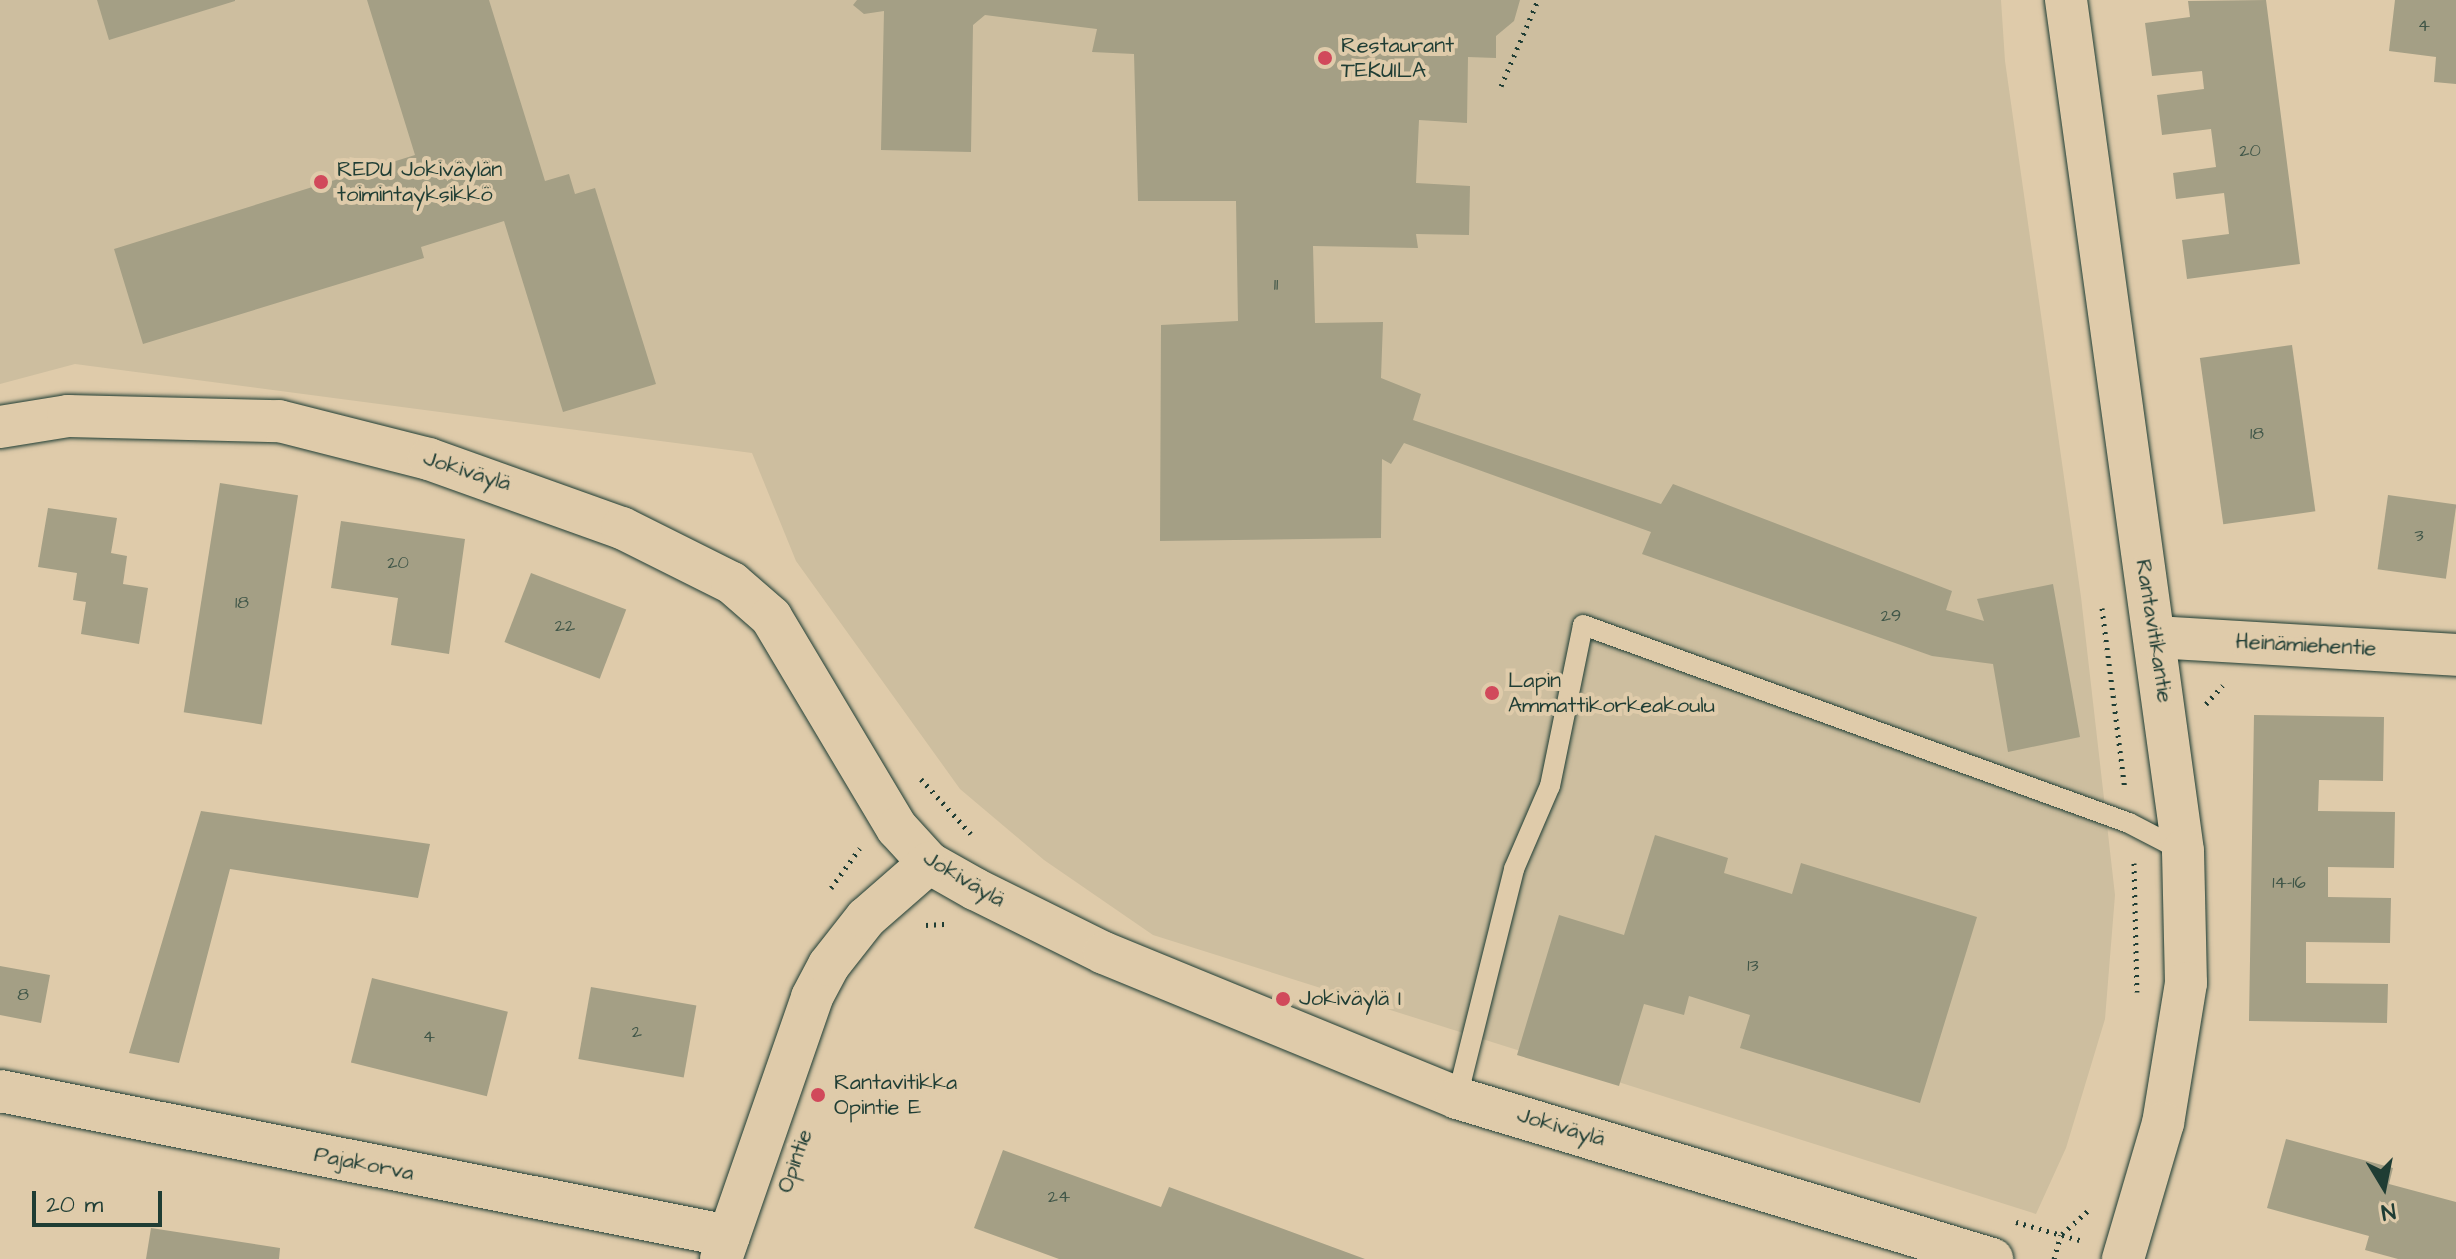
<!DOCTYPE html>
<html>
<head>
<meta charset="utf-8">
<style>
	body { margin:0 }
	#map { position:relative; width:2456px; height:1259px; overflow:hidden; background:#dfcbaa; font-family:"Architects Daughter",sans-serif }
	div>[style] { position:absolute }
	.built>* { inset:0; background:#cdbe9f }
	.building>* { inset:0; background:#a49f85; transform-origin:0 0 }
	.path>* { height:5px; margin-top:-2.5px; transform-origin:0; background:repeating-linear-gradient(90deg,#1f3d34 0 2px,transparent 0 8px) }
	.roads { filter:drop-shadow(0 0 2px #1f3d34) drop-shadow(0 0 2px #1f3d34) }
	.lane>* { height:20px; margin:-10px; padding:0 10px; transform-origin:10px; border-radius:10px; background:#dfcbaa }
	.street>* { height:42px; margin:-21px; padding:0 21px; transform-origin:21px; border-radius:21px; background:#dfcbaa }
	.dots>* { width:22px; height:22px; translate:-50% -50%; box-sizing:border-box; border:4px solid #dfcbaa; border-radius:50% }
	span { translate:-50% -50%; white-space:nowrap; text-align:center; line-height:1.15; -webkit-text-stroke:8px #dfcbaa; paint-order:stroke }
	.number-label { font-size:18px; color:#405648 }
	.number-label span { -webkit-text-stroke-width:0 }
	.poi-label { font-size:22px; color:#1f3d34 }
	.left { translate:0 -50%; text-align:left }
	.street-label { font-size:22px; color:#1f3d34 }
	.north { position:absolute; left:2344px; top:1147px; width:80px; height:80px; -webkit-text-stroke:6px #dfcbaa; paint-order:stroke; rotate:170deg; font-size:22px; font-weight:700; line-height:32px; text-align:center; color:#1f3d34 }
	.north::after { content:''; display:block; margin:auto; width:28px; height:36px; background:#1f3d34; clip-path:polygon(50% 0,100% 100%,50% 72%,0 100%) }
	.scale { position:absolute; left:32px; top:1191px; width:130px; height:36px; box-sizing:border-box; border:4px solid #1f3d34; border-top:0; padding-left:10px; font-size:24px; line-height:28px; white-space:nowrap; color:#1f3d34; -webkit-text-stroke:6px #dfcbaa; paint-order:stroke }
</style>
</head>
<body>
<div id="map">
	<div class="built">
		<div style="clip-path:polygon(0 0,2001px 0,2005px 61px,2081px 597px,2115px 895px,2105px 1019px,2066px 1148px,2036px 1214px,1153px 935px,1044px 860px,960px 789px,796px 561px,752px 453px,75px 364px,0 384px)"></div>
	</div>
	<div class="building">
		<div style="clip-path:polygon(97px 0,235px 0,235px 1px,109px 40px)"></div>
		<div style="clip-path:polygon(367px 0,489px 0,545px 181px,569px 174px,575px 194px,595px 188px,656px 384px,563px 412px,504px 221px,421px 247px,424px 258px,143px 344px,114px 249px,415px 155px)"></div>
		<div style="clip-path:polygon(857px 0,1520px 0,1514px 21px,1496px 36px,1496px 58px,1468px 57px,1467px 123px,1419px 120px,1416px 183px,1470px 186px,1469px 235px,1416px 234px,1418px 248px,1313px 246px,1315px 323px,1383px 322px,1381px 378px,1421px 394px,1413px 420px,1661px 504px,1673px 484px,1952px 591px,1946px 610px,1984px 621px,1977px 599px,2053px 584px,2080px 737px,2008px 752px,1993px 664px,1932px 656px,1642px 554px,1651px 532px,1404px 443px,1391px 464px,1382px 459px,1381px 538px,1160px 541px,1161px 325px,1238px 321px,1236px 201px,1138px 201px,1134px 54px,1092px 52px,1097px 29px,985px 15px,973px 25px,971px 152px,881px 150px,884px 11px,864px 14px,853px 5px)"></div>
		<div style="clip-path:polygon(2266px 0,2300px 264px,2187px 279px,2182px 240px,2229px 234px,2224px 193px,2176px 199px,2173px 173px,2216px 167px,2211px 129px,2162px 135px,2157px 95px,2204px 89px,2202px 71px,2152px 76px,2145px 23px,2190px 17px,2188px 1px)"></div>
		<div style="clip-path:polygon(2395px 0,2456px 0,2456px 84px,2434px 82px,2436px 57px,2389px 51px)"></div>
		<div style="left:2292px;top:345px;width:168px;height:93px;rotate:82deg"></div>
		<div style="left:220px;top:483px;width:79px;height:232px;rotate:9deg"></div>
		<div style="left:2388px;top:495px;width:69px;height:75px;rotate:8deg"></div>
		<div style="clip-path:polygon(48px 508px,117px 518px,111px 553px,127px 556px,123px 584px,148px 588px,139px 644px,81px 634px,86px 602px,73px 600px,77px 573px,38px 567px)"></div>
		<div style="clip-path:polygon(341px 521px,465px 539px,449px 654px,391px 645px,398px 598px,331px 588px)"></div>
		<div style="left:531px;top:573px;width:102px;height:74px;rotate:21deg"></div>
		<div style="clip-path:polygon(2254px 715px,2384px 717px,2383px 781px,2319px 780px,2318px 811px,2395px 812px,2394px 868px,2328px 867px,2328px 897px,2391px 898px,2390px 943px,2306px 942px,2306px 983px,2388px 984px,2387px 1023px,2249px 1021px)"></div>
		<div style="clip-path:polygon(201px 811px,430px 844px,418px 898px,230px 869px,179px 1063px,129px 1053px)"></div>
		<div style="clip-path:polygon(1655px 835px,1728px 858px,1724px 873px,1792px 894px,1801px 863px,1977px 917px,1920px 1103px,1740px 1048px,1750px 1015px,1689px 996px,1684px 1015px,1644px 1004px,1619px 1086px,1517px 1055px,1559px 915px,1624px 935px)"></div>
		<div style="clip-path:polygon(0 966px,50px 975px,41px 1023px,0 1015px)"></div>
		<div style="left:372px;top:978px;width:140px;height:87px;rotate:14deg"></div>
		<div style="left:591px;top:987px;width:107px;height:73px;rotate:10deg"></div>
		<div style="clip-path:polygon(2286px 1139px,2393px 1168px,2389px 1184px,2456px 1202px,2456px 1259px,2398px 1259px,2365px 1250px,2369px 1236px,2267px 1208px)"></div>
		<div style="clip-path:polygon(1003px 1150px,1161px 1207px,1169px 1187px,1365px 1259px,1059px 1259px,974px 1228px)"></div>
		<div style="clip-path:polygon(151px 1228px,280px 1248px,279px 1259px,146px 1259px)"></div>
	</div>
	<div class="path">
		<div style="left:1501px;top:86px;width:94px;rotate:-66.7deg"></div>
		<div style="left:2102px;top:608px;width:182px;rotate:82.8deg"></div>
		<div style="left:2206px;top:704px;width:25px;rotate:-48deg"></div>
		<div style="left:921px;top:779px;width:74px;rotate:47.7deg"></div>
		<div style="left:2134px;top:863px;width:129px;rotate:88.7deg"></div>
		<div style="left:831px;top:888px;width:49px;rotate:-54.1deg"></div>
		<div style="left:926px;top:925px;width:22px;rotate:-3deg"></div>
		<div style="left:2016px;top:1222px;width:70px;rotate:15.8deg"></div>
		<div style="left:2062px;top:1234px;width:38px;rotate:-42deg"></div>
		<div style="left:2054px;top:1259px;width:25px;rotate:-74deg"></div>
	</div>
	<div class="roads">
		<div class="lane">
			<div style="left:1457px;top:1098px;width:236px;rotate:-76deg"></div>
			<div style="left:1514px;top:869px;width:90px;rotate:-66.6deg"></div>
			<div style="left:1550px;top:786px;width:164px;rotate:-78.4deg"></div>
			<div style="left:1583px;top:625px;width:581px;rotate:19.93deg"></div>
			<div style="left:2129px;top:823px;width:61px;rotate:27.4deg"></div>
		</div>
		<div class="street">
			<div style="left:2066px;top:0;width:859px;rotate:82.17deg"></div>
			<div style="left:2183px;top:851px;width:132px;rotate:88.7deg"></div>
			<div style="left:2186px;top:983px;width:142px;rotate:99.3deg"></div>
			<div style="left:2163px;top:1123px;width:142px;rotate:106.4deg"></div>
			<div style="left:0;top:427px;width:69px;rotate:-9.2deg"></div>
			<div style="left:68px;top:416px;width:211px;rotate:1.4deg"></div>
			<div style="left:279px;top:421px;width:155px;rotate:14.2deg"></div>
			<div style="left:429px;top:459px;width:205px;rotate:19.7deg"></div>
			<div style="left:622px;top:528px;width:123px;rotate:26.6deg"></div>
			<div style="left:732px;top:583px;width:52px;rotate:41.1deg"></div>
			<div style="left:771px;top:617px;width:246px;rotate:59.2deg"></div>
			<div style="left:897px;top:828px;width:47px;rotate:47.6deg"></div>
			<div style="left:929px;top:863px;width:53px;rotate:29.5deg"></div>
			<div style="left:975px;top:889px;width:144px;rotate:26.4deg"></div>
			<div style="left:1104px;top:953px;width:382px;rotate:22.3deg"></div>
			<div style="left:1457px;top:1098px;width:559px;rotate:16.75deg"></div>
			<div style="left:2155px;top:637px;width:302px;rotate:3.4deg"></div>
			<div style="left:0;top:1091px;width:743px;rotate:11.25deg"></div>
			<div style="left:721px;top:1259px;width:277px;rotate:-70.8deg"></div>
			<div style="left:812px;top:997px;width:36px;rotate:-62deg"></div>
			<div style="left:829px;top:965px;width:60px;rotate:-51.8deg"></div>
			<div style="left:866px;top:918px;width:84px;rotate:-41.1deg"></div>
		</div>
	</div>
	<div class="dots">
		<div style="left:1325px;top:58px;background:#d1495b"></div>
		<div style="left:321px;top:182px;background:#d1495b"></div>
		<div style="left:1492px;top:693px;background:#d1495b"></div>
		<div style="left:1283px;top:999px;background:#d1495b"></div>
		<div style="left:818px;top:1095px;background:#d1495b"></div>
	</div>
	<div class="number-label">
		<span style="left:2424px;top:26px">4</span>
		<span style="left:2250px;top:151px">20</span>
		<span style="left:1276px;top:285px">11</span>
		<span style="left:2257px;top:434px">18</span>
		<span style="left:2419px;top:536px">3</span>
		<span style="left:398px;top:563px">20</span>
		<span style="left:242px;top:603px">18</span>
		<span style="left:1891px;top:616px">29</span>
		<span style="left:565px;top:626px">22</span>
		<span style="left:2289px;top:883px">14-16</span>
		<span style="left:1753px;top:966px">13</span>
		<span style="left:23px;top:995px">8</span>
		<span style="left:637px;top:1032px">2</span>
		<span style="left:429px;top:1037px">4</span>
		<span style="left:1059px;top:1197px">24</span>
	</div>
	<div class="poi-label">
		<span class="left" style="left:1341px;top:58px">Restaurant<br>TEKUILA</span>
		<span class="left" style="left:337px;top:182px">REDU Jokiväylän<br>toimintayksikkö</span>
		<span class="left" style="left:1508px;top:693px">Lapin<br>Ammattikorkeakoulu</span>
		<span class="left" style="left:1299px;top:999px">Jokiväylä I</span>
		<span class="left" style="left:834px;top:1095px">Rantavitikka<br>Opintie E</span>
	</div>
	<div class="street-label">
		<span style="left:467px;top:471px;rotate:17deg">Jokiväylä</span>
		<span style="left:2154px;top:631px;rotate:81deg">Rantavitikantie</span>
		<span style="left:2306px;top:645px;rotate:3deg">Heinämiehentie</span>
		<span style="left:964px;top:879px;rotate:30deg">Jokiväylä</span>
		<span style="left:1561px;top:1127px;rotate:16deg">Jokiväylä</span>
		<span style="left:795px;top:1161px;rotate:-71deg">Opintie</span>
		<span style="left:364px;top:1164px;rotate:11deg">Pajakorva</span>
	</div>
	<div class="north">N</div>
	<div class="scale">20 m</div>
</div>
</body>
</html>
